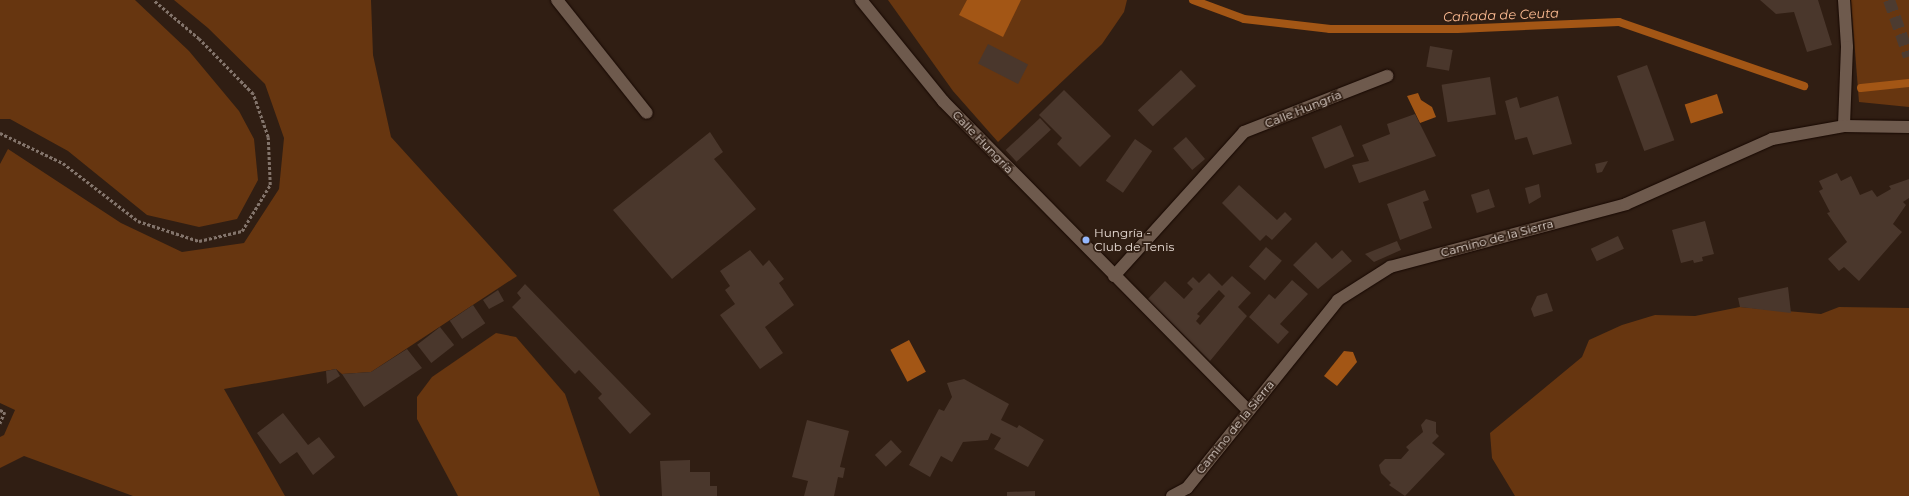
<!DOCTYPE html>
<html>
<head>
<meta charset="utf-8">
<style>
	body { margin:0 }
	#map { position:relative; width:1909px; height:496px; overflow:hidden; background:#301e13; font-family:Montserrat,sans-serif }
	div>[style] { position:absolute }
	.green>* { inset:0; background:#673610 }
	.water>* { inset:0; background:#a35615; transform-origin:0 0 }
	.stream>* { height:8px; margin:-4px; padding:0 4px; transform-origin:4px; border-radius:4px; background:#a35615 }
	.building>* { inset:0; background:#4a372c; transform-origin:0 0 }
	.motorway-tunnel>* { height:12px; margin-top:-6px; transform-origin:0; background:repeating-linear-gradient(90deg,#4c3b30 0 12px,transparent 0 18px) }
	.path>* { height:2.5px; margin-top:-1.25px; transform-origin:0; background:repeating-linear-gradient(90deg,#83746b 0 3px,transparent 0 5px) }
	.roads { filter:drop-shadow(0 0 1px #170801) drop-shadow(0 0 1px #170801) }
	.minor>* { height:12px; margin:-6px; padding:0 6px; transform-origin:6px; border-radius:6px; background:#6e5a4d }
	.dots>* { width:11px; height:11px; translate:-50% -50%; box-sizing:border-box; border:2px solid #301e13; border-radius:50% }
	span { translate:-50% -50%; white-space:nowrap; text-align:center; line-height:1.15; -webkit-text-stroke:3.5px #301e13; paint-order:stroke }
	.street-label { font-size:12px; color:#e9ddd6 }
	.poi-label { font-size:12px; color:#e9ddd6 }
	.left { translate:0 -50%; text-align:left }
	.water-label { font-size:13px; color:#fbba91; font-style:italic }
</style>
</head>
<body>
<div id="map">
	<div class="green">
		<div style="clip-path:polygon(0 0,135px 0,189px 51px,239px 111px,254px 139px,258px 180px,237px 219px,199px 227px,147px 215px,68px 151px,10px 119px,0 119px)"></div>
		<div style="clip-path:polygon(174px 0,371px 0,373px 55px,391px 137px,517px 276px,371px 372px,342px 374px,336px 369px,224px 389px,285px 496px,133px 496px,24px 456px,0 468px,0 437px,4px 435px,15px 410px,0 403px,0 164px,8px 149px,121px 223px,182px 252px,244px 243px,279px 189px,284px 138px,265px 84px,208px 28px)"></div>
		<div style="clip-path:polygon(888px 0,1127px 0,1124px 12px,1102px 44px,998px 142px,953px 91px)"></div>
		<div style="clip-path:polygon(1851px 0,1909px 0,1909px 107px,1859px 102px)"></div>
		<div style="clip-path:polygon(1740px 307px,1821px 314px,1839px 307px,1909px 308px,1909px 496px,1515px 496px,1492px 458px,1490px 433px,1582px 357px,1589px 340px,1622px 325px,1655px 315px,1695px 316px)"></div>
		<div style="clip-path:polygon(496px 333px,516px 337px,565px 394px,600px 496px,458px 496px,417px 419px,417px 397px,432px 377px)"></div>
	</div>
	<div class="water">
		<div style="clip-path:polygon(967px 0,1021px 0,1003px 37px,959px 15px)"></div>
		<div style="clip-path:polygon(1418px 93px,1421px 100px,1432px 107px,1436px 117px,1420px 123px,1407px 96px)"></div>
		<div style="left:1717px;top:94px;width:20px;height:34px;rotate:72deg"></div>
		<div style="left:909px;top:340px;width:36px;height:21px;rotate:62deg"></div>
		<div style="clip-path:polygon(1344px 351px,1353px 352px,1357px 362px,1337px 386px,1324px 376px)"></div>
	</div>
	<div class="stream">
		<div style="left:1193px;top:0;width:54px;rotate:20.4deg"></div>
		<div style="left:1244px;top:19px;width:87px;rotate:6.6deg"></div>
		<div style="left:1330px;top:29px;width:127px"></div>
		<div style="left:1457px;top:29px;width:162px;rotate:-2.5deg"></div>
		<div style="left:1619px;top:22px;width:196px;rotate:19.1deg"></div>
		<div style="left:1861px;top:88px;width:48px;rotate:-5.9deg"></div>
	</div>
	<div class="building">
		<div style="clip-path:polygon(1760px 0,1818px 0,1832px 45px,1807px 52px,1794px 12px,1776px 14px)"></div>
		<div style="left:988px;top:44px;width:45px;height:22px;rotate:27deg"></div>
		<div style="left:1430px;top:46px;width:23px;height:21px;rotate:10deg"></div>
		<div style="left:1647px;top:65px;width:80px;height:32px;rotate:70deg"></div>
		<div style="left:1181px;top:70px;width:22px;height:59px;rotate:47deg"></div>
		<div style="left:1490px;top:77px;width:38px;height:49px;rotate:81deg"></div>
		<div style="clip-path:polygon(1064px 90px,1111px 136px,1080px 167px,1057px 144px,1062px 138px,1039px 115px)"></div>
		<div style="clip-path:polygon(1558px 96px,1572px 144px,1533px 155px,1527px 137px,1515px 140px,1505px 101px,1517px 97px,1520px 108px)"></div>
		<div style="clip-path:polygon(1415px 114px,1436px 156px,1359px 183px,1352px 165px,1369px 161px,1362px 145px,1390px 134px,1387px 124px)"></div>
		<div style="left:1040px;top:118px;width:16px;height:47px;rotate:47deg"></div>
		<div style="left:1341px;top:125px;width:34px;height:32px;rotate:67deg"></div>
		<div style="clip-path:polygon(710px 132px,723px 152px,714px 159px,756px 209px,672px 279px,613px 210px)"></div>
		<div style="left:1186px;top:137px;width:29px;height:17px;rotate:49deg"></div>
		<div style="left:1135px;top:139px;width:21px;height:51px;rotate:35deg"></div>
		<div style="clip-path:polygon(1608px 161px,1602px 172px,1597px 173px,1595px 164px)"></div>
		<div style="clip-path:polygon(1837px 173px,1841px 181px,1851px 176px,1860px 195px,1872px 190px,1877px 197px,1891px 189px,1889px 186px,1909px 179px,1909px 198px,1903px 202px,1906px 205px,1893px 224px,1902px 232px,1859px 281px,1844px 267px,1839px 271px,1828px 259px,1847px 242px,1827px 213px,1830px 212px,1819px 191px,1823px 189px,1819px 181px)"></div>
		<div style="clip-path:polygon(1539px 184px,1541px 197px,1529px 204px,1525px 188px)"></div>
		<div style="clip-path:polygon(1239px 185px,1277px 220px,1285px 212px,1292px 219px,1272px 240px,1266px 235px,1260px 241px,1222px 203px)"></div>
		<div style="left:1489px;top:189px;width:19px;height:19px;rotate:72deg"></div>
		<div style="clip-path:polygon(1425px 190px,1429px 200px,1423px 202px,1432px 228px,1400px 240px,1387px 204px)"></div>
		<div style="clip-path:polygon(1705px 221px,1714px 254px,1702px 257px,1703px 261px,1694px 263px,1693px 260px,1681px 263px,1672px 230px)"></div>
		<div style="left:1618px;top:236px;width:14px;height:30px;rotate:65deg"></div>
		<div style="clip-path:polygon(1397px 241px,1401px 250px,1374px 262px,1365px 254px)"></div>
		<div style="clip-path:polygon(1316px 242px,1332px 259px,1342px 250px,1352px 261px,1318px 289px,1293px 265px)"></div>
		<div style="left:1266px;top:247px;width:21px;height:26px;rotate:41deg"></div>
		<div style="clip-path:polygon(750px 250px,763px 266px,769px 260px,784px 279px,779px 283px,794px 305px,765px 327px,783px 353px,760px 369px,720px 315px,735px 304px,725px 290px,730px 286px,720px 271px)"></div>
		<div style="clip-path:polygon(evenodd,1209px 273px,1222px 286px,1232px 276px,1251px 293px,1238px 307px,1247px 316px,1210px 361px,1148px 299px,1165px 281px,1184px 299px,1193px 289px,1187px 283px,1193px 277px,1199px 283px,1209px 273px,1219px 290px,1225px 296px,1200px 325px,1196px 321px,1200px 316px,1197px 314px,1219px 290px)"></div>
		<div style="clip-path:polygon(1292px 280px,1308px 294px,1280px 324px,1289px 332px,1278px 344px,1249px 317px,1269px 294px,1275px 299px)"></div>
		<div style="clip-path:polygon(525px 284px,651px 414px,630px 434px,598px 398px,602px 394px,579px 370px,575px 374px,512px 307px,521px 298px,517px 293px)"></div>
		<div style="clip-path:polygon(1788px 287px,1791px 313px,1740px 307px,1738px 298px)"></div>
		<div style="clip-path:polygon(498px 290px,504px 301px,489px 309px,483px 300px)"></div>
		<div style="clip-path:polygon(1547px 293px,1553px 311px,1534px 317px,1531px 309px,1537px 296px)"></div>
		<div style="left:473px;top:305px;width:22px;height:28px;rotate:56deg"></div>
		<div style="left:440px;top:327px;width:23px;height:29px;rotate:52deg"></div>
		<div style="clip-path:polygon(407px 349px,422px 368px,364px 407px,342px 374px,371px 372px)"></div>
		<div style="clip-path:polygon(336px 369px,340px 376px,327px 384px,326px 371px)"></div>
		<div style="clip-path:polygon(964px 379px,1009px 404px,1001px 420px,1017px 428px,1019px 425px,1044px 440px,1028px 467px,994px 449px,1001px 438px,991px 433px,988px 440px,963px 442px,952px 462px,941px 456px,930px 477px,909px 465px,939px 409px,944px 411px,952px 397px,947px 383px)"></div>
		<div style="clip-path:polygon(283px 413px,308px 445px,319px 437px,335px 457px,313px 475px,297px 452px,280px 464px,257px 433px)"></div>
		<div style="clip-path:polygon(1426px 419px,1436px 422px,1436px 433px,1439px 436px,1432px 443px,1445px 454px,1405px 496px,1389px 485px,1391px 483px,1381px 473px,1379px 465px,1385px 459px,1401px 459px,1409px 450px,1406px 447px,1423px 432px,1421px 425px)"></div>
		<div style="clip-path:polygon(807px 420px,849px 431px,840px 467px,845px 468px,843px 478px,838px 477px,834px 496px,804px 496px,808px 481px,792px 477px)"></div>
		<div style="left:891px;top:440px;width:16px;height:22px;rotate:47deg"></div>
		<div style="clip-path:polygon(690px 460px,690px 472px,710px 472px,710px 486px,717px 486px,717px 496px,662px 496px,660px 461px)"></div>
		<div style="clip-path:polygon(1035px 491px,1035px 496px,1007px 496px,1007px 492px)"></div>
	</div>
	<div class="motorway-tunnel">
		<div style="left:1889px;top:0;width:60px;rotate:70.7deg"></div>
	</div>
	<div class="path">
		<div style="left:0;top:133px;width:70px;rotate:25.5deg"></div>
		<div style="left:63px;top:163px;width:95px;rotate:37.7deg"></div>
		<div style="left:138px;top:221px;width:64px;rotate:18.2deg"></div>
		<div style="left:199px;top:241px;width:44px;rotate:-13.1deg"></div>
		<div style="left:242px;top:231px;width:54px;rotate:-58.7deg"></div>
		<div style="left:270px;top:185px;width:48px;rotate:-92.4deg"></div>
		<div style="left:268px;top:137px;width:46px;rotate:-109.2deg"></div>
		<div style="left:253px;top:94px;width:77px;rotate:-134.5deg"></div>
		<div style="left:199px;top:39px;width:60px;rotate:-139.7deg"></div>
		<div style="left:0;top:410px;width:5px;rotate:22deg"></div>
		<div style="left:5px;top:412px;width:13px;rotate:113deg"></div>
	</div>
	<div class="roads">
		<div class="minor">
			<div style="left:557px;top:0;width:144px;rotate:51.5deg"></div>
			<div style="left:861px;top:0;width:130px;rotate:50.9deg"></div>
			<div style="left:943px;top:101px;width:434px;rotate:45.4deg"></div>
			<div style="left:1844px;top:0;width:47px;rotate:86.3deg"></div>
			<div style="left:1847px;top:47px;width:79px;rotate:92.2deg"></div>
			<div style="left:1114px;top:276px;width:194px;rotate:-47.9deg"></div>
			<div style="left:1244px;top:132px;width:154px;rotate:-21.4deg"></div>
			<div style="left:1172px;top:496px;width:17px;rotate:-28deg"></div>
			<div style="left:1187px;top:488px;width:241px;rotate:-51.2deg"></div>
			<div style="left:1338px;top:300px;width:62px;rotate:-32.4deg"></div>
			<div style="left:1390px;top:267px;width:244px;rotate:-14.9deg"></div>
			<div style="left:1626px;top:204px;width:160px;rotate:-24deg"></div>
			<div style="left:1772px;top:139px;width:73px;rotate:-10.2deg"></div>
			<div style="left:1844px;top:126px;width:65px;rotate:0.9deg"></div>
		</div>
	</div>
	<div class="dots">
		<div style="left:1086px;top:240px;background:#94b7fd"></div>
	</div>
	<div class="street-label">
		<span style="left:1303px;top:109px;rotate:-22deg">Calle Hungría</span>
		<span style="left:983px;top:142px;rotate:46deg">Calle Hungría</span>
		<span style="left:1497px;top:238px;rotate:-15deg">Camino de la Sierra</span>
		<span style="left:1235px;top:427px;rotate:-51deg">Camino de la Sierra</span>
	</div>
	<div class="poi-label">
		<span class="left" style="left:1094px;top:240px">Hungría -<br>Club de Tenis</span>
	</div>
	<div class="water-label">
		<span style="left:1501px;top:15px;rotate:-2deg">Cañada de Ceuta</span>
	</div>
</div>
</body>
</html>
